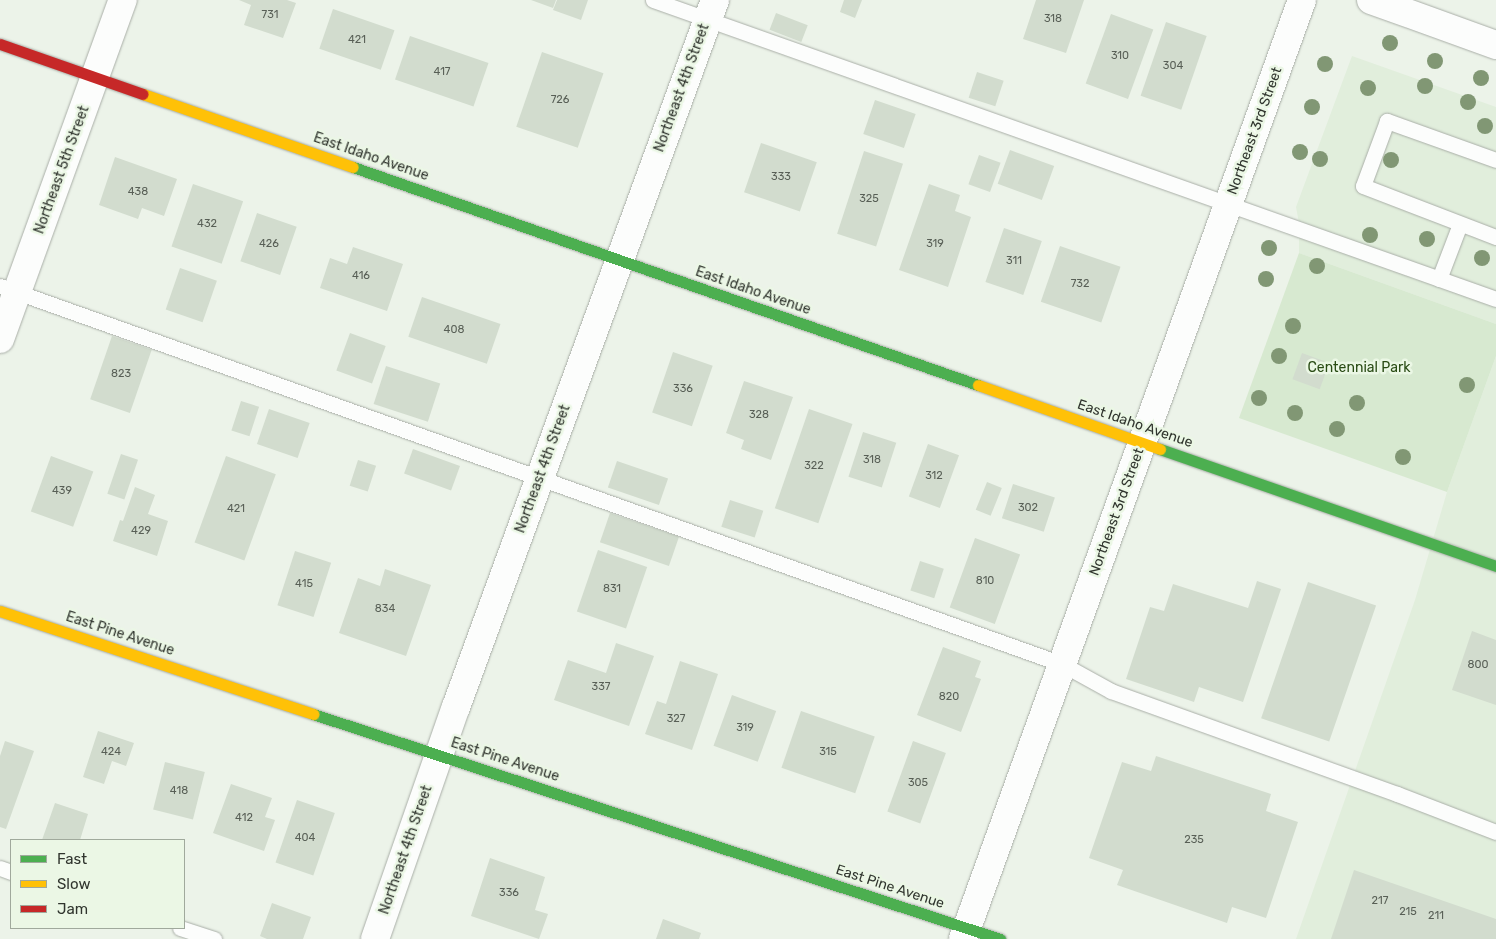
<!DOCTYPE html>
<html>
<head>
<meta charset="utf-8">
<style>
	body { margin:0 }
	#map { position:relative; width:1496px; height:939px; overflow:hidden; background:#ecf3e9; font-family:Rubik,sans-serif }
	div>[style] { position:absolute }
	.built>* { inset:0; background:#e1eedc }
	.green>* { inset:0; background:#d7e9d0 }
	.building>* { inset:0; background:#d2dcce; transform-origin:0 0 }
	.roads { filter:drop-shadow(0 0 1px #a9aea7) drop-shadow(0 0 1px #a9aea7) }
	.lane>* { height:15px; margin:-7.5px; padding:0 7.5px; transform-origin:7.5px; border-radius:7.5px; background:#fcfdfc }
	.street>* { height:28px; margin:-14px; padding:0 14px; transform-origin:14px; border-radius:14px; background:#fcfdfc }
	.fast>* { height:11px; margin:-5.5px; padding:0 5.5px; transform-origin:5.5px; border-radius:5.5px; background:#4caf50 }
	.slow>* { height:11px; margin:-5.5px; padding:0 5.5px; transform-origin:5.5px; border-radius:5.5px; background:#ffc107 }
	.jam>* { height:11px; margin:-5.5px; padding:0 5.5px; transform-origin:5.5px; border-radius:5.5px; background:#c62828 }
	.trees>* { width:16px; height:16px; margin:-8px; border-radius:50%; background:#819774 }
	span { translate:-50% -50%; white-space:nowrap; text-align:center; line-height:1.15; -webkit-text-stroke:5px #ebf7e5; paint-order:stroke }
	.number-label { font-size:11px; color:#585f56 }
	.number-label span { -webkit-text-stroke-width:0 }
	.street-label { font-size:14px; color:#30352e }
	.park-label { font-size:14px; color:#294b14 }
	.legend { position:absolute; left:10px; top:839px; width:175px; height:90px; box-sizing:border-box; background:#ebf7e5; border:1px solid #a0a99c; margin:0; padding:6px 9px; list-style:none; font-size:15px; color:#30352e }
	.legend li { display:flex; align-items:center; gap:10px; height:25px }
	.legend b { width:25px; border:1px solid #a0a99c }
</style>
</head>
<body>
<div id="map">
	<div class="built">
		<div style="clip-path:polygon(1352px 56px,1496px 107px,1496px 324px,1299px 253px,1299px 223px,1296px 207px)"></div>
		<div style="clip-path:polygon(1496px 356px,1496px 939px,1296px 939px,1415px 600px,1447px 492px)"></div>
	</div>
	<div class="green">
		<div style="clip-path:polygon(1299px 253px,1496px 324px,1496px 356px,1447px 492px,1239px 418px)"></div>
	</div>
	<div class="building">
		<div style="clip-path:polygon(239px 0,287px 0,296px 3px,283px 38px,244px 25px,251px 5px)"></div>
		<div style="clip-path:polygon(531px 0,556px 0,553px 8px)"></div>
		<div style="clip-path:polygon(557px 0,588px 0,581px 20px,553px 10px)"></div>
		<div style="clip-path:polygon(844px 0,862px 0,855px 18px,840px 12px)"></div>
		<div style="clip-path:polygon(1036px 0,1084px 0,1066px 53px,1023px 39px)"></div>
		<div style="left:333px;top:9px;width:65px;height:42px;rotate:19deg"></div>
		<div style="left:776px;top:13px;width:34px;height:18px;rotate:21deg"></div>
		<div style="left:1111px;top:14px;width:45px;height:74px;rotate:20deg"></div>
		<div style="left:1166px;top:22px;width:43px;height:78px;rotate:19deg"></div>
		<div style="left:410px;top:36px;width:83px;height:46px;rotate:19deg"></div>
		<div style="left:542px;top:52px;width:65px;height:79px;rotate:19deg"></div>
		<div style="left:977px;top:72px;width:28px;height:27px;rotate:18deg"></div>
		<div style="left:875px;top:100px;width:43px;height:36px;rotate:19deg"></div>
		<div style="left:761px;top:143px;width:59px;height:52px;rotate:19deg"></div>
		<div style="left:1010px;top:150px;width:47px;height:36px;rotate:20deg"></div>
		<div style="left:864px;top:151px;width:41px;height:87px;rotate:18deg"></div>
		<div style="left:979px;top:155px;width:23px;height:31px;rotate:20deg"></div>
		<div style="clip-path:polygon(115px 157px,177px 179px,164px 216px,142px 208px,138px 219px,99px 205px)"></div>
		<div style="left:193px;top:184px;width:53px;height:66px;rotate:19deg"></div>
		<div style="clip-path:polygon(929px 184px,960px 195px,955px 211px,971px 217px,948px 287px,899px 270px)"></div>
		<div style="left:257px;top:213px;width:42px;height:51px;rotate:19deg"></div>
		<div style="left:1004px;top:228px;width:40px;height:57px;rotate:19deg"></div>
		<div style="left:1060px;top:246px;width:64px;height:59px;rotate:19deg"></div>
		<div style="clip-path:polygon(353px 247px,403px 264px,387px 311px,320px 288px,330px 258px,347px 264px)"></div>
		<div style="left:180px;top:268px;width:39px;height:44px;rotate:19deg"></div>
		<div style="left:422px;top:297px;width:83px;height:42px;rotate:19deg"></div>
		<div style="left:350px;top:333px;width:38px;height:40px;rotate:20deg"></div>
		<div style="left:112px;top:336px;width:42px;height:67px;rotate:19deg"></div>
		<div style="left:673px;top:352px;width:42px;height:64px;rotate:19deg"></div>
		<div style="left:1302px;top:353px;width:29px;height:28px;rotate:20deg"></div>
		<div style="left:386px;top:366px;width:57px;height:40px;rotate:18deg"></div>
		<div style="clip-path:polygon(744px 381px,793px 397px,771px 460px,741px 449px,744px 440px,726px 433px)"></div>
		<div style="left:241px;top:401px;width:19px;height:31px;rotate:18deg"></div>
		<div style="left:269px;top:409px;width:43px;height:37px;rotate:19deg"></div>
		<div style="left:809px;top:409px;width:46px;height:105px;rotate:19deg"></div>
		<div style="left:863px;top:432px;width:35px;height:47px;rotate:18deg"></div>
		<div style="left:928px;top:444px;width:33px;height:56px;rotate:20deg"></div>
		<div style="left:413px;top:449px;width:50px;height:26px;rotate:20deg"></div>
		<div style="left:121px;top:454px;width:18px;height:42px;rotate:19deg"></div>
		<div style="left:51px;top:456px;width:45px;height:59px;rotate:20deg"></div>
		<div style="left:226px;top:456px;width:53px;height:92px;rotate:20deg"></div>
		<div style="left:358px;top:460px;width:19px;height:27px;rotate:18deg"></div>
		<div style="left:617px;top:461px;width:54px;height:28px;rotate:19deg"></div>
		<div style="left:987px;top:482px;width:16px;height:30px;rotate:22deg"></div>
		<div style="left:1013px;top:484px;width:44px;height:36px;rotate:18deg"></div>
		<div style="clip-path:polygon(135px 487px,155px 495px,148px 514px,168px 521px,157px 556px,113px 541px,120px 520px,123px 521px)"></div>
		<div style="left:730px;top:500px;width:35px;height:28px;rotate:18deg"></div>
		<div style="left:610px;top:513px;width:73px;height:31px;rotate:19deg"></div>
		<div style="left:975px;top:538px;width:48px;height:74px;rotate:20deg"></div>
		<div style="left:598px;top:550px;width:52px;height:65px;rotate:19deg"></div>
		<div style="left:295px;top:551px;width:38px;height:57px;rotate:18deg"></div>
		<div style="left:920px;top:561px;width:25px;height:31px;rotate:18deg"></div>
		<div style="clip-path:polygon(385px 569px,431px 585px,406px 656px,339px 633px,358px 578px,380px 586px)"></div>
		<div style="clip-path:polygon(1257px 581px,1281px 589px,1243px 702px,1199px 687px,1194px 702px,1126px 679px,1150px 607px,1164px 611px,1173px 584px,1248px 608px)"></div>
		<div style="left:1308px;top:582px;width:72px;height:144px;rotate:19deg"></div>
		<div style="clip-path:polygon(1472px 631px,1496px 640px,1496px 705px,1452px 690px)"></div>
		<div style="clip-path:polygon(616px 643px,654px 656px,629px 726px,554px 700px,568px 660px,606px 673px)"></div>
		<div style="clip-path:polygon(943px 647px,981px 661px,975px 677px,981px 679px,961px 732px,917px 715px)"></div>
		<div style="clip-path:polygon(680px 661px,718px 674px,692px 750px,645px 734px,657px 701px,666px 704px)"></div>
		<div style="left:732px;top:695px;width:47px;height:54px;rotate:20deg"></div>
		<div style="left:801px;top:711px;width:78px;height:60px;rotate:19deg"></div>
		<div style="clip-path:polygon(98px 731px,134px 743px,126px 766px,112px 761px,104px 784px,83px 777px)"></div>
		<div style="clip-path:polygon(5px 741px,34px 751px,6px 829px,0 827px,0 756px)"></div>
		<div style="left:913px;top:741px;width:35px;height:75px;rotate:20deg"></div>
		<div style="clip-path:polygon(1156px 756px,1271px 794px,1266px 811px,1298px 822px,1266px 918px,1232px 907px,1227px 923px,1117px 885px,1123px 870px,1089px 858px,1122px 762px,1151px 771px)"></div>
		<div style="left:165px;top:762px;width:41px;height:49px;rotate:14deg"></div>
		<div style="clip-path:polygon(231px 784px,272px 798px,265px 817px,275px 820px,264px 851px,213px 833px)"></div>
		<div style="left:297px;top:800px;width:40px;height:66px;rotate:19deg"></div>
		<div style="clip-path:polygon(55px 803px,88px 814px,80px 840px,42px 840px)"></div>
		<div style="clip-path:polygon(490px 858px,545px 877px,535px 910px,548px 914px,539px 939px,471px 916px)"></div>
		<div style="clip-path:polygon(1354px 870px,1496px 919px,1496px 939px,1331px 939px)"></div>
		<div style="clip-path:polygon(272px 903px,311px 917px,303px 939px,267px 939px,260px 936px)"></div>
		<div style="clip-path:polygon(663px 919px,701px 933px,699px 939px,656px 939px)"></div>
	</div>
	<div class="roads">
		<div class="lane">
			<div style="left:653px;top:0;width:894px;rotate:19.53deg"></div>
			<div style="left:1496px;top:160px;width:116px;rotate:-160.3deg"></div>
			<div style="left:1387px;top:121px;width:69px;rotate:110.3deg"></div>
			<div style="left:1363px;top:186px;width:142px;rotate:21deg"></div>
			<div style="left:1439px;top:279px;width:59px;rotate:-69.1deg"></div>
			<div style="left:0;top:286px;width:1127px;rotate:19.59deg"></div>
			<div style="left:1062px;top:664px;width:56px;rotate:28.9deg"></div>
			<div style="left:1111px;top:691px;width:304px;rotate:19.8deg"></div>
			<div style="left:1397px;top:794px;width:106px;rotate:21deg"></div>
			<div style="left:0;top:868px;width:12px;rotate:20deg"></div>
			<div style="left:180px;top:928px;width:36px;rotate:18deg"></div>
		</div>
		<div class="street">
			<div style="left:1371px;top:0;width:133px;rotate:19.8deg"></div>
			<div style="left:0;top:339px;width:361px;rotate:-70.1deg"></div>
			<div style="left:375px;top:939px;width:246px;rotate:-70.8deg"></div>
			<div style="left:456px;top:707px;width:753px;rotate:-69.88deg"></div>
			<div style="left:963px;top:939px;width:998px;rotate:-70.15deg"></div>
		</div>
		<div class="fast">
			<div style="left:353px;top:167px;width:662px;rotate:19.23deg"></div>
			<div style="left:1160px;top:449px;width:356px;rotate:19.2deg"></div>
			<div style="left:313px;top:714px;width:723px;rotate:18.13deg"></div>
		</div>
		<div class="slow">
			<div style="left:143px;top:94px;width:222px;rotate:19.2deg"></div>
			<div style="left:978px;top:385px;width:193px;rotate:19.4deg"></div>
			<div style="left:0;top:611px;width:330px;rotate:18.2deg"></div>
		</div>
		<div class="jam">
			<div style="left:0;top:44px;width:151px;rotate:19.3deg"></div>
		</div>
	</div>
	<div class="trees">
		<div style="left:1390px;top:43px"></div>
		<div style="left:1435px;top:61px"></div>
		<div style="left:1325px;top:64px"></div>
		<div style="left:1481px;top:78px"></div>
		<div style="left:1425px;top:86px"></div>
		<div style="left:1368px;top:88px"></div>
		<div style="left:1468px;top:102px"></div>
		<div style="left:1312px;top:107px"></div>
		<div style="left:1485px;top:126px"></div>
		<div style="left:1300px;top:152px"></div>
		<div style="left:1320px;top:159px"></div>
		<div style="left:1391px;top:160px"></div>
		<div style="left:1370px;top:235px"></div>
		<div style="left:1427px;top:239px"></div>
		<div style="left:1269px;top:248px"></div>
		<div style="left:1482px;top:258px"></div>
		<div style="left:1317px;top:266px"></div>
		<div style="left:1266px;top:279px"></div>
		<div style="left:1293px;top:326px"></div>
		<div style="left:1279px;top:356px"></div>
		<div style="left:1467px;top:385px"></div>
		<div style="left:1259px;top:398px"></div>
		<div style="left:1357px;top:403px"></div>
		<div style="left:1295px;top:413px"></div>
		<div style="left:1337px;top:429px"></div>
		<div style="left:1403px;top:457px"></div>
	</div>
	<div class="number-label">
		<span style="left:270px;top:15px">731</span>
		<span style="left:1053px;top:19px">318</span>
		<span style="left:357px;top:40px">421</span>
		<span style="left:1120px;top:56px">310</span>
		<span style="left:1173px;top:66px">304</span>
		<span style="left:442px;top:72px">417</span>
		<span style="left:560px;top:100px">726</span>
		<span style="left:781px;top:177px">333</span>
		<span style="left:138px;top:192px">438</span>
		<span style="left:869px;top:199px">325</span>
		<span style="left:207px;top:224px">432</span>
		<span style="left:269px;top:244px">426</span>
		<span style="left:935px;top:244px">319</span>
		<span style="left:1014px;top:261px">311</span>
		<span style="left:361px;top:276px">416</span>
		<span style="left:1080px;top:284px">732</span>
		<span style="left:454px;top:330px">408</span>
		<span style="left:121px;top:374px">823</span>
		<span style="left:683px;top:389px">336</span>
		<span style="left:759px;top:415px">328</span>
		<span style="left:872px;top:460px">318</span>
		<span style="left:814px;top:466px">322</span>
		<span style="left:934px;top:476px">312</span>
		<span style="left:62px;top:491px">439</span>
		<span style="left:1028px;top:508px">302</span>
		<span style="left:236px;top:509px">421</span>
		<span style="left:141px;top:531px">429</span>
		<span style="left:985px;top:581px">810</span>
		<span style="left:304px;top:584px">415</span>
		<span style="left:612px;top:589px">831</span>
		<span style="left:385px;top:609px">834</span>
		<span style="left:1478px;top:665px">800</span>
		<span style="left:601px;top:687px">337</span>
		<span style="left:949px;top:697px">820</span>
		<span style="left:676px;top:719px">327</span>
		<span style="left:745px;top:728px">319</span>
		<span style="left:111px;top:752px">424</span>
		<span style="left:828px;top:752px">315</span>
		<span style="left:918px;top:783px">305</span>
		<span style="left:179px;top:791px">418</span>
		<span style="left:244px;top:818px">412</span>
		<span style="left:305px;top:838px">404</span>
		<span style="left:1194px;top:840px">235</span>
		<span style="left:509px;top:893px">336</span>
		<span style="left:1380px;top:901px">217</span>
		<span style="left:1408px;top:912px">215</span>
		<span style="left:1436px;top:916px">211</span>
	</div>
	<div class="street-label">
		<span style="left:682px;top:88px;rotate:-70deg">Northeast 4th Street</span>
		<span style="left:1255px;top:131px;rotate:-70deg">Northeast 3rd Street</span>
		<span style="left:371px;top:157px;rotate:19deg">East Idaho Avenue</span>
		<span style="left:62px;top:170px;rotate:-70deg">Northeast 5th Street</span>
		<span style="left:753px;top:291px;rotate:19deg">East Idaho Avenue</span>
		<span style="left:1135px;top:424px;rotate:19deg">East Idaho Avenue</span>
		<span style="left:543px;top:469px;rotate:-70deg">Northeast 4th Street</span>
		<span style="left:1117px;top:512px;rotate:-70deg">Northeast 3rd Street</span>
		<span style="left:120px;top:634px;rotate:18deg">East Pine Avenue</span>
		<span style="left:505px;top:760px;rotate:18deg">East Pine Avenue</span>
		<span style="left:406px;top:850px;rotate:-71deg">Northeast 4th Street</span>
		<span style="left:890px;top:887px;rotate:18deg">East Pine Avenue</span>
	</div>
	<div class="park-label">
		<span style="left:1359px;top:368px">Centennial Park</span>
	</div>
	<ul class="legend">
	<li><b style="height:6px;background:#4caf50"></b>Fast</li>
	<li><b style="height:6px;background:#ffc107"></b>Slow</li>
	<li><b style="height:6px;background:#c62828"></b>Jam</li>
	</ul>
</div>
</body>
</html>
